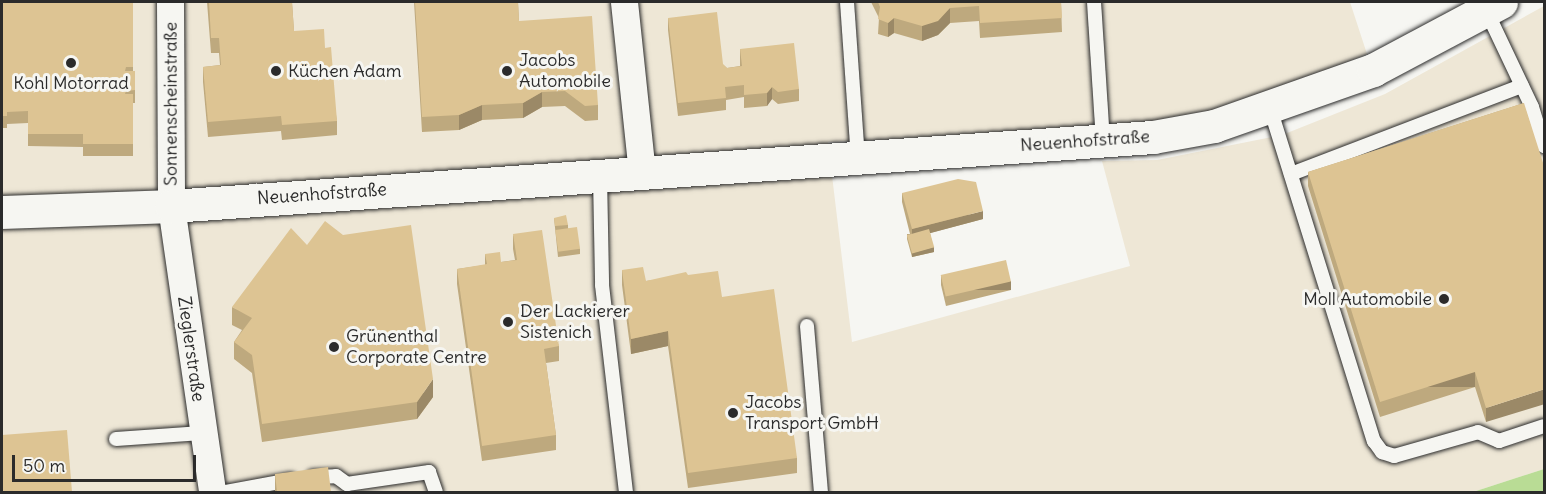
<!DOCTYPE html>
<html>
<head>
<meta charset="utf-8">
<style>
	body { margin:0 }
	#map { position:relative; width:1546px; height:494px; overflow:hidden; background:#f6f6f2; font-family:Delius,sans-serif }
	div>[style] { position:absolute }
	.built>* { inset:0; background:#eee7d6 }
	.green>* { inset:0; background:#b9dc95 }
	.roads { filter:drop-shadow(0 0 2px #2b2b2b) drop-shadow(0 0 2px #2b2b2b) }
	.lane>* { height:14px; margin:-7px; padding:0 7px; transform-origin:7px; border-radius:7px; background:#f6f6f2 }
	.street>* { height:27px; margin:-13.5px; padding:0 13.5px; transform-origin:13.5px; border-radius:13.5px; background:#f6f6f2 }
	.secondary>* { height:33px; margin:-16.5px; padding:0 16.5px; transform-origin:16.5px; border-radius:16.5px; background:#f6f6f2 }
	.wall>* { inset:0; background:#bea97e }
	.shaded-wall>* { inset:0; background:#9b8967; transform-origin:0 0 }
	.building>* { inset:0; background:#ddc493; transform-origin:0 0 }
	.dots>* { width:16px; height:16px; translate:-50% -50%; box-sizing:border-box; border:3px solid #f6f6f2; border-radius:50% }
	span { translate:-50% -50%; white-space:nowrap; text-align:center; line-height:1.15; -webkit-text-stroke:6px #f6f6f2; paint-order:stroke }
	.poi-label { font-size:18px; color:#2b2b2b }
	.left { translate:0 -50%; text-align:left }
	.right { translate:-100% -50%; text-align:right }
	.street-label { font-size:18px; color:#2b2b2b }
	.frame { position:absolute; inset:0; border:3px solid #2b2b2b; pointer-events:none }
	.scale { position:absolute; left:12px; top:455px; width:184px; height:27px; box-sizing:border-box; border:3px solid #2b2b2b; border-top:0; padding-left:8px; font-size:18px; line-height:21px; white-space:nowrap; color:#2b2b2b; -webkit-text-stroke:4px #f6f6f2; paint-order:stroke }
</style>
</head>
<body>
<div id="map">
	<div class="built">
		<div style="clip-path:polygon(2px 2px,1350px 2px,1367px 54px,1268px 95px,1197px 117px,1099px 131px,828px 142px,852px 342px,1130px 266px,1102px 161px,1157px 160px,1282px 135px,1385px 94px,1544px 6px,1544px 469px,1473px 492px,2px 492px)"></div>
	</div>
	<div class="green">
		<div style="clip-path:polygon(1544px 469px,1544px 492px,1473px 492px)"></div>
	</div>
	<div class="roads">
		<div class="lane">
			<div style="left:847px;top:2px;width:156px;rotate:86deg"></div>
			<div style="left:1094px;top:2px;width:138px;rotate:86.3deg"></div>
			<div style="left:1486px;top:10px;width:107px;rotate:64.6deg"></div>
			<div style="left:1532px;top:107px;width:41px;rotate:72.9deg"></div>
			<div style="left:1270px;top:108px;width:349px;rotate:72.7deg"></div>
			<div style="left:1374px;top:441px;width:14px;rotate:54deg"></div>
			<div style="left:1382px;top:452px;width:13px;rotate:18deg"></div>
			<div style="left:1394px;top:456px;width:87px;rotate:-15.9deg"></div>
			<div style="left:1478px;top:432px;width:23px;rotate:23deg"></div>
			<div style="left:1499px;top:441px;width:47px;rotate:-18.4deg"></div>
			<div style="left:1291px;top:174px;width:247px;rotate:-20.9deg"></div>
			<div style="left:600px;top:176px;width:109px;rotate:88.9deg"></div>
			<div style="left:602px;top:285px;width:208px;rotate:83.4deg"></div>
			<div style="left:807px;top:326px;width:167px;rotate:85.2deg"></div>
			<div style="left:116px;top:439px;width:86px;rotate:-4deg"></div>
			<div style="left:313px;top:477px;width:23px;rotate:-2deg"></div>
			<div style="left:336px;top:476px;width:14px;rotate:36deg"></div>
			<div style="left:347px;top:484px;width:83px;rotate:-8.3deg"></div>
			<div style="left:429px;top:472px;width:21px;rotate:71deg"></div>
			<div style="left:226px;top:492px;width:66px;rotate:-10.5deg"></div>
		</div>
		<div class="street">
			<div style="left:170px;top:2px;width:204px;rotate:89.7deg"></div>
			<div style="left:171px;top:206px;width:289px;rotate:81.8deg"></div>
			<div style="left:624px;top:2px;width:172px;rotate:84deg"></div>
		</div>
		<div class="secondary">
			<div style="left:2px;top:212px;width:169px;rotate:-2deg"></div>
			<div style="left:171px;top:206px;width:984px;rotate:-4.02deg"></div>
			<div style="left:1153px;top:137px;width:62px;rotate:-10.2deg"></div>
			<div style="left:1214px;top:126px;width:169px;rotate:-19.4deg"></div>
			<div style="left:1373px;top:70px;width:145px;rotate:-28deg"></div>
		</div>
	</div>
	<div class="wall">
		<div style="clip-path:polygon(2px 2px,133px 2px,133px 71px,135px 71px,135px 103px,133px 103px,133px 156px,83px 156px,83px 147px,28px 146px,28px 123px,7px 124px,7px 128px,2px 128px)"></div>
		<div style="clip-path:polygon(207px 2px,292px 2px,294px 31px,325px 48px,337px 121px,337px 135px,282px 140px,281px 131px,208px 137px,203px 82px,203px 67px,220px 65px,219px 53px,211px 53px)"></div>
		<div style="clip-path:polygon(414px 2px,518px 2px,519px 21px,598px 105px,598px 120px,585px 121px,565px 106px,542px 107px,523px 118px,482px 120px,459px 130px,422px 132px)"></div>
		<div style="clip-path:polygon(871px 2px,1061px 2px,1062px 32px,980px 38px,979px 21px,950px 23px,938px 35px,922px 41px,894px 33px,888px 37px,878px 34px,879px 18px)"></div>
		<div style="clip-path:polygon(668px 18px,727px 68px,740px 66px,740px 49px,799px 89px,799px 101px,778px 104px,772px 99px,767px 106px,744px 108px,744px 97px,726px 100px,726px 110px,678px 116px,668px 30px)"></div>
		<div style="clip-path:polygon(1524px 103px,1486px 422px,1475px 387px,1380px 417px,1308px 186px,1308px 172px)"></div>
		<div style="clip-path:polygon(902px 193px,983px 219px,930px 233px,934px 252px,912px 257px,907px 239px,907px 234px,910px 234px,902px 202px)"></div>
		<div style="clip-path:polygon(554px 218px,568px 225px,568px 228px,580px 249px,580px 254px,558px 257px)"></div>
		<div style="clip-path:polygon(513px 234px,559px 346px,559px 361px,546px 363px,556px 435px,556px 450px,482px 461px,457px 284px,457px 269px,485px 265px,485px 254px,501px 262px,515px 260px,513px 249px)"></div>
		<div style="clip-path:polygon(622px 270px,646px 281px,688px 275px,722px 297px,797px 458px,797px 473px,688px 488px,668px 346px,631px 354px,622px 285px)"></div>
		<div style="clip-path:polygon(941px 276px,1011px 290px,946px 306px,941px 285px)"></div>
		<div style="clip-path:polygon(232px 307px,433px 397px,417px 419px,262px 442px,252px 373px,234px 359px,234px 342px,242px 330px,232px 325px)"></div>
		<div style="clip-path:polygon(275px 474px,331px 492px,275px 492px)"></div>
	</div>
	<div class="shaded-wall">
		<div style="clip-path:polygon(950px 8px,950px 23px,938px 35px,922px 41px,922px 26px)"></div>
		<div style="clip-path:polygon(894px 18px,894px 33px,888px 37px,888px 23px)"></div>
		<div style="clip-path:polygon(772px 87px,772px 99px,767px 106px,767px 93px)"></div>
		<div style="clip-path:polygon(542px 92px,542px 107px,523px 118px,523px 103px)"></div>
		<div style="clip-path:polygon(482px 105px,482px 120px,459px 130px,459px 115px)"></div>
		<div style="clip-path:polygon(983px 211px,983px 219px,912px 238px,912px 229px)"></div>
		<div style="clip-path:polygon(934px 247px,934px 252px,912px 257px,912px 253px)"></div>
		<div style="left:1011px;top:281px;width:9px;height:67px;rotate:90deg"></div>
		<div style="clip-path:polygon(668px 331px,668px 346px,631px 354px,631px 339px)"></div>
		<div style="left:1475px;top:372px;width:15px;height:100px;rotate:90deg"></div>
		<div style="clip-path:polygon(433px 379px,433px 397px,417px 419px,417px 402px)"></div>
		<div style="clip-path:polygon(1545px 389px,1545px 404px,1486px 422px,1486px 408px)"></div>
	</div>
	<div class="building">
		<div style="clip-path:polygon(2px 2px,133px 2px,133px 67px,126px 67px,125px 71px,135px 71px,135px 90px,126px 91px,125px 94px,133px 94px,133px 144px,83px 144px,83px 134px,28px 134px,28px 111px,7px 112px,7px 116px,2px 116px)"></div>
		<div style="clip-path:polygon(209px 2px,292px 2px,294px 31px,324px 29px,325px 48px,331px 47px,337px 121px,282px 125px,281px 116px,208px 122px,203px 67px,221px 65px,219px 38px,211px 38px)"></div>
		<div style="clip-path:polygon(415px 2px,518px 2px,519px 21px,592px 16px,598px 105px,585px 106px,565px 91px,542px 92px,523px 103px,482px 105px,459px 115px,422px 117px)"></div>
		<div style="clip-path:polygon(878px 2px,1061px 2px,1062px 18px,980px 23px,979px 6px,950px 8px,938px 21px,922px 26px,894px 18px,888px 23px,878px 19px,880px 7px)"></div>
		<div style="clip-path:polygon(717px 12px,723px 64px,727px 68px,742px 66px,740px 49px,794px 43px,799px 89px,778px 92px,772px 87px,767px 93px,744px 95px,744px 85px,725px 87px,726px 98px,678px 103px,668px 18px)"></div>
		<div style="clip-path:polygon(1524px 103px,1545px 169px,1545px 389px,1486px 408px,1475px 372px,1380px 402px,1308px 172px)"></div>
		<div style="clip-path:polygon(958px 179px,976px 182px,983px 211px,912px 229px,902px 193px)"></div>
		<div style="clip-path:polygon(566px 215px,568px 225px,555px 226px,554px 218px)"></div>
		<div style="clip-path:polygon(325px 221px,343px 235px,411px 225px,433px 379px,417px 402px,262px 424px,252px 355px,234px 342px,252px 318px,232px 307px,291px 228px,307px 245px)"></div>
		<div style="left:577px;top:227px;width:22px;height:22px;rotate:82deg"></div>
		<div style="left:929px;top:229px;width:19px;height:23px;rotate:74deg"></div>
		<div style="clip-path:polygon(542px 230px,559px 346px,544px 349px,556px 435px,482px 446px,457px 269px,487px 264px,485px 254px,500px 252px,501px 262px,517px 260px,513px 234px)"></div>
		<div style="left:1006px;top:260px;width:22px;height:67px;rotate:77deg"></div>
		<div style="clip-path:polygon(643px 267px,646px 281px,686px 272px,688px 275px,718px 271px,722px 297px,774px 289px,797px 458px,688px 473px,668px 331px,631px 339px,622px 270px)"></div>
		<div style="clip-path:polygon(67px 430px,72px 492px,2px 492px,2px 435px)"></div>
		<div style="clip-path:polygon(328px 467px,331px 492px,277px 492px,275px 474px)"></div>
	</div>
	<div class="dots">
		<div style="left:71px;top:63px;background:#2b2b2b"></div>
		<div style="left:276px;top:71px;background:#2b2b2b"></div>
		<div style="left:507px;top:71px;background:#2b2b2b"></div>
		<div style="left:1444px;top:299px;background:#2b2b2b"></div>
		<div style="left:508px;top:322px;background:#2b2b2b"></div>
		<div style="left:334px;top:347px;background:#2b2b2b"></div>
		<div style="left:733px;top:413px;background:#2b2b2b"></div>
	</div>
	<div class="poi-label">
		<span class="left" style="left:519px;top:71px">Jacobs<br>Automobile</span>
		<span class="left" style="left:288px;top:71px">Küchen Adam</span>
		<span style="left:71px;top:83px">Kohl Motorrad</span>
		<span class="right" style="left:1432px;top:299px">Moll Automobile</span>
		<span class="left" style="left:520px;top:322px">Der Lackierer<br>Sistenich</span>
		<span class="left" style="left:346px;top:347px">Grünenthal<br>Corporate Centre</span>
		<span class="left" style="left:745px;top:413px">Jacobs<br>Transport GmbH</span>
	</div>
	<div class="street-label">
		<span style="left:171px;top:104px;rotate:-90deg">Sonnenscheinstraße</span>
		<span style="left:1085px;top:141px;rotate:-4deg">Neuenhofstraße</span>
		<span style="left:322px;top:194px;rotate:-4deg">Neuenhofstraße</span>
		<span style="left:191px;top:349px;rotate:82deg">Zieglerstraße</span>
	</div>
	<div class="frame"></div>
	<div class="scale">50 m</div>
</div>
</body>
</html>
